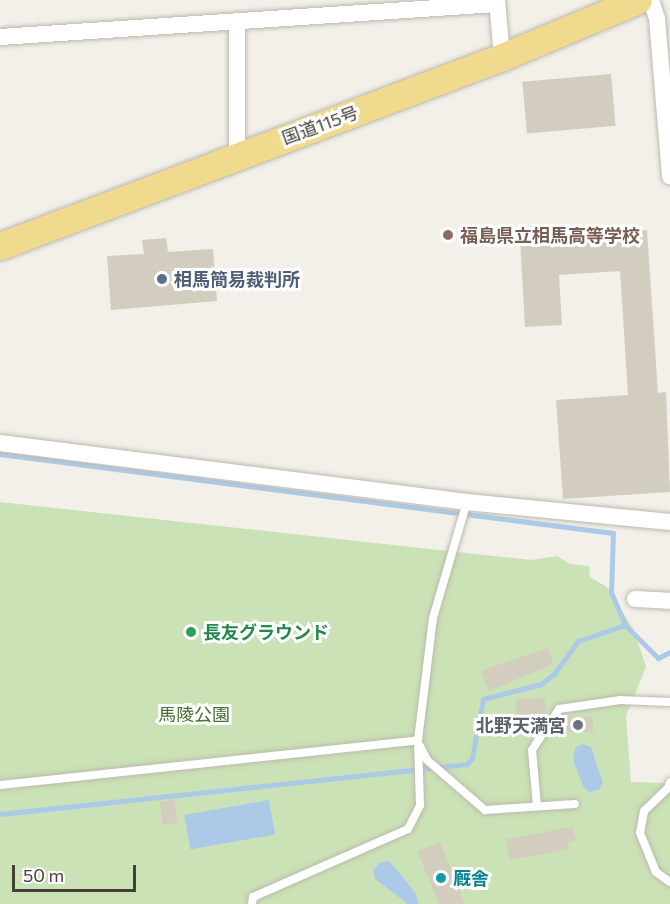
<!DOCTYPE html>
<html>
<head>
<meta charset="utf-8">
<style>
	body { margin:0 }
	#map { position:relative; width:670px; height:904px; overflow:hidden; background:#f2f0e9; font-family:Commissioner,"Noto Sans JP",sans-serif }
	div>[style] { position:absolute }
	.green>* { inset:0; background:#cae2b6 }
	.water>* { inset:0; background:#accae8; transform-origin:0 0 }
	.stream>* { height:5px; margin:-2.5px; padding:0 2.5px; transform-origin:2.5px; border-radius:2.5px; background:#accae8 }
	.building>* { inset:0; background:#d3cdbf; transform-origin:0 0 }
	.roads { filter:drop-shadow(0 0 2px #bdb9ac) drop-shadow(0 0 2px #bdb9ac) }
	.service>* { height:8px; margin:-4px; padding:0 4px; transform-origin:4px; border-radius:4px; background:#fff }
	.minor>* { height:16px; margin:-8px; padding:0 8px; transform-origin:8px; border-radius:8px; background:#fff }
	.trunk>* { height:27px; margin:-13.5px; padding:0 13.5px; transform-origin:13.5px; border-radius:13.5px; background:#f0da8d }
	.dots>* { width:16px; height:16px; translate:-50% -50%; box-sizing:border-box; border:3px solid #fff; border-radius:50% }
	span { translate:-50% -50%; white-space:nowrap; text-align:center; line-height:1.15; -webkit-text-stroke:6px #fff; paint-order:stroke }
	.street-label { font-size:18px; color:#454138 }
	.education-label { font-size:18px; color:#785e54; font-weight:700 }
	.left { translate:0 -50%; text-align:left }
	.service-label { font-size:18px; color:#4e5e75; font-weight:700 }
	.leisure-label { font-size:18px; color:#27864d; font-weight:700 }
	.park-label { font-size:18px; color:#447032 }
	.worship-label { font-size:18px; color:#5b616d; font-weight:700 }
	.right { translate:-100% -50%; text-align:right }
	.culture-label { font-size:18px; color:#0d838f; font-weight:700 }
	.scale { position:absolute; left:12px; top:865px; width:124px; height:27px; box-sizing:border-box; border:3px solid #454138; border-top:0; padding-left:8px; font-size:18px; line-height:21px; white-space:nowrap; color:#454138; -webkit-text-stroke:4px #fff; paint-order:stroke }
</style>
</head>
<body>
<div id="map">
	<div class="green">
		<div style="clip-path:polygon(0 502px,531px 560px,557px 556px,570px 564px,589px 566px,590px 577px,607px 587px,634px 630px,646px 667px,626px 716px,631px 782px,670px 783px,670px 904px,0 904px)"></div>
	</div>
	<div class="water">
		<div style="clip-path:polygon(582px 744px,591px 747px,603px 783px,599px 790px,589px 792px,583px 786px,573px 760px,575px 748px)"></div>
		<div style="left:269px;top:800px;width:35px;height:86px;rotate:80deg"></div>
		<div style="clip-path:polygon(389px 861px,415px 892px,419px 904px,408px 904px,375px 879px,373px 870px,380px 862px)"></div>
	</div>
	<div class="stream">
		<div style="left:0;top:454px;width:618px;rotate:7.34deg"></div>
		<div style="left:613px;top:533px;width:59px;rotate:91.9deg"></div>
		<div style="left:611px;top:592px;width:36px;rotate:67deg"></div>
		<div style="left:625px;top:625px;width:47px;rotate:45deg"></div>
		<div style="left:658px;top:658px;width:13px;rotate:-27deg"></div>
		<div style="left:0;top:814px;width:470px;rotate:-6.1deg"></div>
		<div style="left:467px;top:764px;width:8px;rotate:-50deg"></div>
		<div style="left:472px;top:758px;width:60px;rotate:-79.4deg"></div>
		<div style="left:483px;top:699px;width:60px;rotate:-14.5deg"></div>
		<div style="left:541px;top:684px;width:16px;rotate:-38deg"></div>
		<div style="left:554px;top:674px;width:41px;rotate:-54deg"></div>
		<div style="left:578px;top:641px;width:50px;rotate:-18.8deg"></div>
	</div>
	<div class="building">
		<div style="left:611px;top:74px;width:52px;height:89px;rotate:85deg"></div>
		<div style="clip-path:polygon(647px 230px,658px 393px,666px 392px,670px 492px,563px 499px,556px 400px,628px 395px,620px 271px,559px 275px,562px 325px,525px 327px,520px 239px)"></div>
		<div style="clip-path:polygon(166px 238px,168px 252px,213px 249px,217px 301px,111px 310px,107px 256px,144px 254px,142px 240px)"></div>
		<div style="clip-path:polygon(548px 648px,553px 664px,489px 691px,481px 671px)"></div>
		<div style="left:545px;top:698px;width:20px;height:29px;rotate:87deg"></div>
		<div style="left:564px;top:717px;width:29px;height:15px"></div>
		<div style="left:175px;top:800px;width:23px;height:15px;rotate:85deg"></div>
		<div style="clip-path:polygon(572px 827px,576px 840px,567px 842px,569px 849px,510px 860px,506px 839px)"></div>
		<div style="clip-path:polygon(440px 842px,465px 904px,439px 904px,417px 851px)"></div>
	</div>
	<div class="roads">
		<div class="service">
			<div style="left:420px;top:746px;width:16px;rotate:63deg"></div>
			<div style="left:427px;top:760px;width:77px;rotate:40.8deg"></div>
			<div style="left:485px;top:810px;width:90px;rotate:-3.8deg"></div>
			<div style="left:670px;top:782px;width:6px;rotate:108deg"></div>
			<div style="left:668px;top:788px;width:33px;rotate:136deg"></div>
			<div style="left:644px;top:811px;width:22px;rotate:100deg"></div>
			<div style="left:640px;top:833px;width:42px;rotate:67.7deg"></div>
			<div style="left:656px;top:872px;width:17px;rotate:36deg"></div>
			<div style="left:0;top:785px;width:420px;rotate:-6.1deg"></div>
			<div style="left:537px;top:806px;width:56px;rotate:-95.1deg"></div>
			<div style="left:532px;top:750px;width:49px;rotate:-56.6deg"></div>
			<div style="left:559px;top:709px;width:62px;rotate:-8.4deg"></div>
			<div style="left:620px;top:700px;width:50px;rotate:2.3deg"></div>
			<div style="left:252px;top:904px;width:7px;rotate:-82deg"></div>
			<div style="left:253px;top:897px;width:169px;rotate:-23.7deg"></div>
			<div style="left:408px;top:829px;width:27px;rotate:-63deg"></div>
			<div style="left:420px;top:805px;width:65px;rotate:-91.8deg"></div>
			<div style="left:418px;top:740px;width:123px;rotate:-83deg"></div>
			<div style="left:433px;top:618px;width:121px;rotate:-73.7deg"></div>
		</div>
		<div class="minor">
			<div style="left:497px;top:0;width:57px;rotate:85deg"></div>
			<div style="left:651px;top:0;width:19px;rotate:72deg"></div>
			<div style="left:657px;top:18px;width:159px;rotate:85.3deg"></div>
			<div style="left:0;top:37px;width:498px;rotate:-3.8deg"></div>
			<div style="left:237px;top:156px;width:133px;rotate:-90deg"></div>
			<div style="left:0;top:443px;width:471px;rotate:7.2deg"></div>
			<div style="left:467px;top:502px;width:204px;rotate:5.6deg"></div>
			<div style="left:635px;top:599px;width:35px;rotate:3deg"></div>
		</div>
		<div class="trunk">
			<div style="left:0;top:246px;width:536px;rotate:-20.63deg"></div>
			<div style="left:502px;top:57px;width:147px;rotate:-22.7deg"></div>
		</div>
	</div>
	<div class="dots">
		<div style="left:448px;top:235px;background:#8d6e63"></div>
		<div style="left:162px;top:279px;background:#5c6f8a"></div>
		<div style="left:191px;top:632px;background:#2e9e5b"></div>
		<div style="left:578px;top:725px;background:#6b7280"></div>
		<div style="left:441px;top:878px;background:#0f9aa8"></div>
	</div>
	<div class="street-label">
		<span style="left:320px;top:125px;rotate:-20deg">国道115号</span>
	</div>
	<div class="education-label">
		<span class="left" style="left:460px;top:235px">福島県立相馬高等学校</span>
	</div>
	<div class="service-label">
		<span class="left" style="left:174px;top:279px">相馬簡易裁判所</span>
	</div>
	<div class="leisure-label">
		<span class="left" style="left:203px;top:632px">長友グラウンド</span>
	</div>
	<div class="park-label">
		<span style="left:194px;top:714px">馬陵公園</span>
	</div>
	<div class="worship-label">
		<span class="right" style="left:566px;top:725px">北野天満宮</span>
	</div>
	<div class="culture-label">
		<span class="left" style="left:453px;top:878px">厩舎</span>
	</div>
	<div class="scale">50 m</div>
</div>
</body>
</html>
